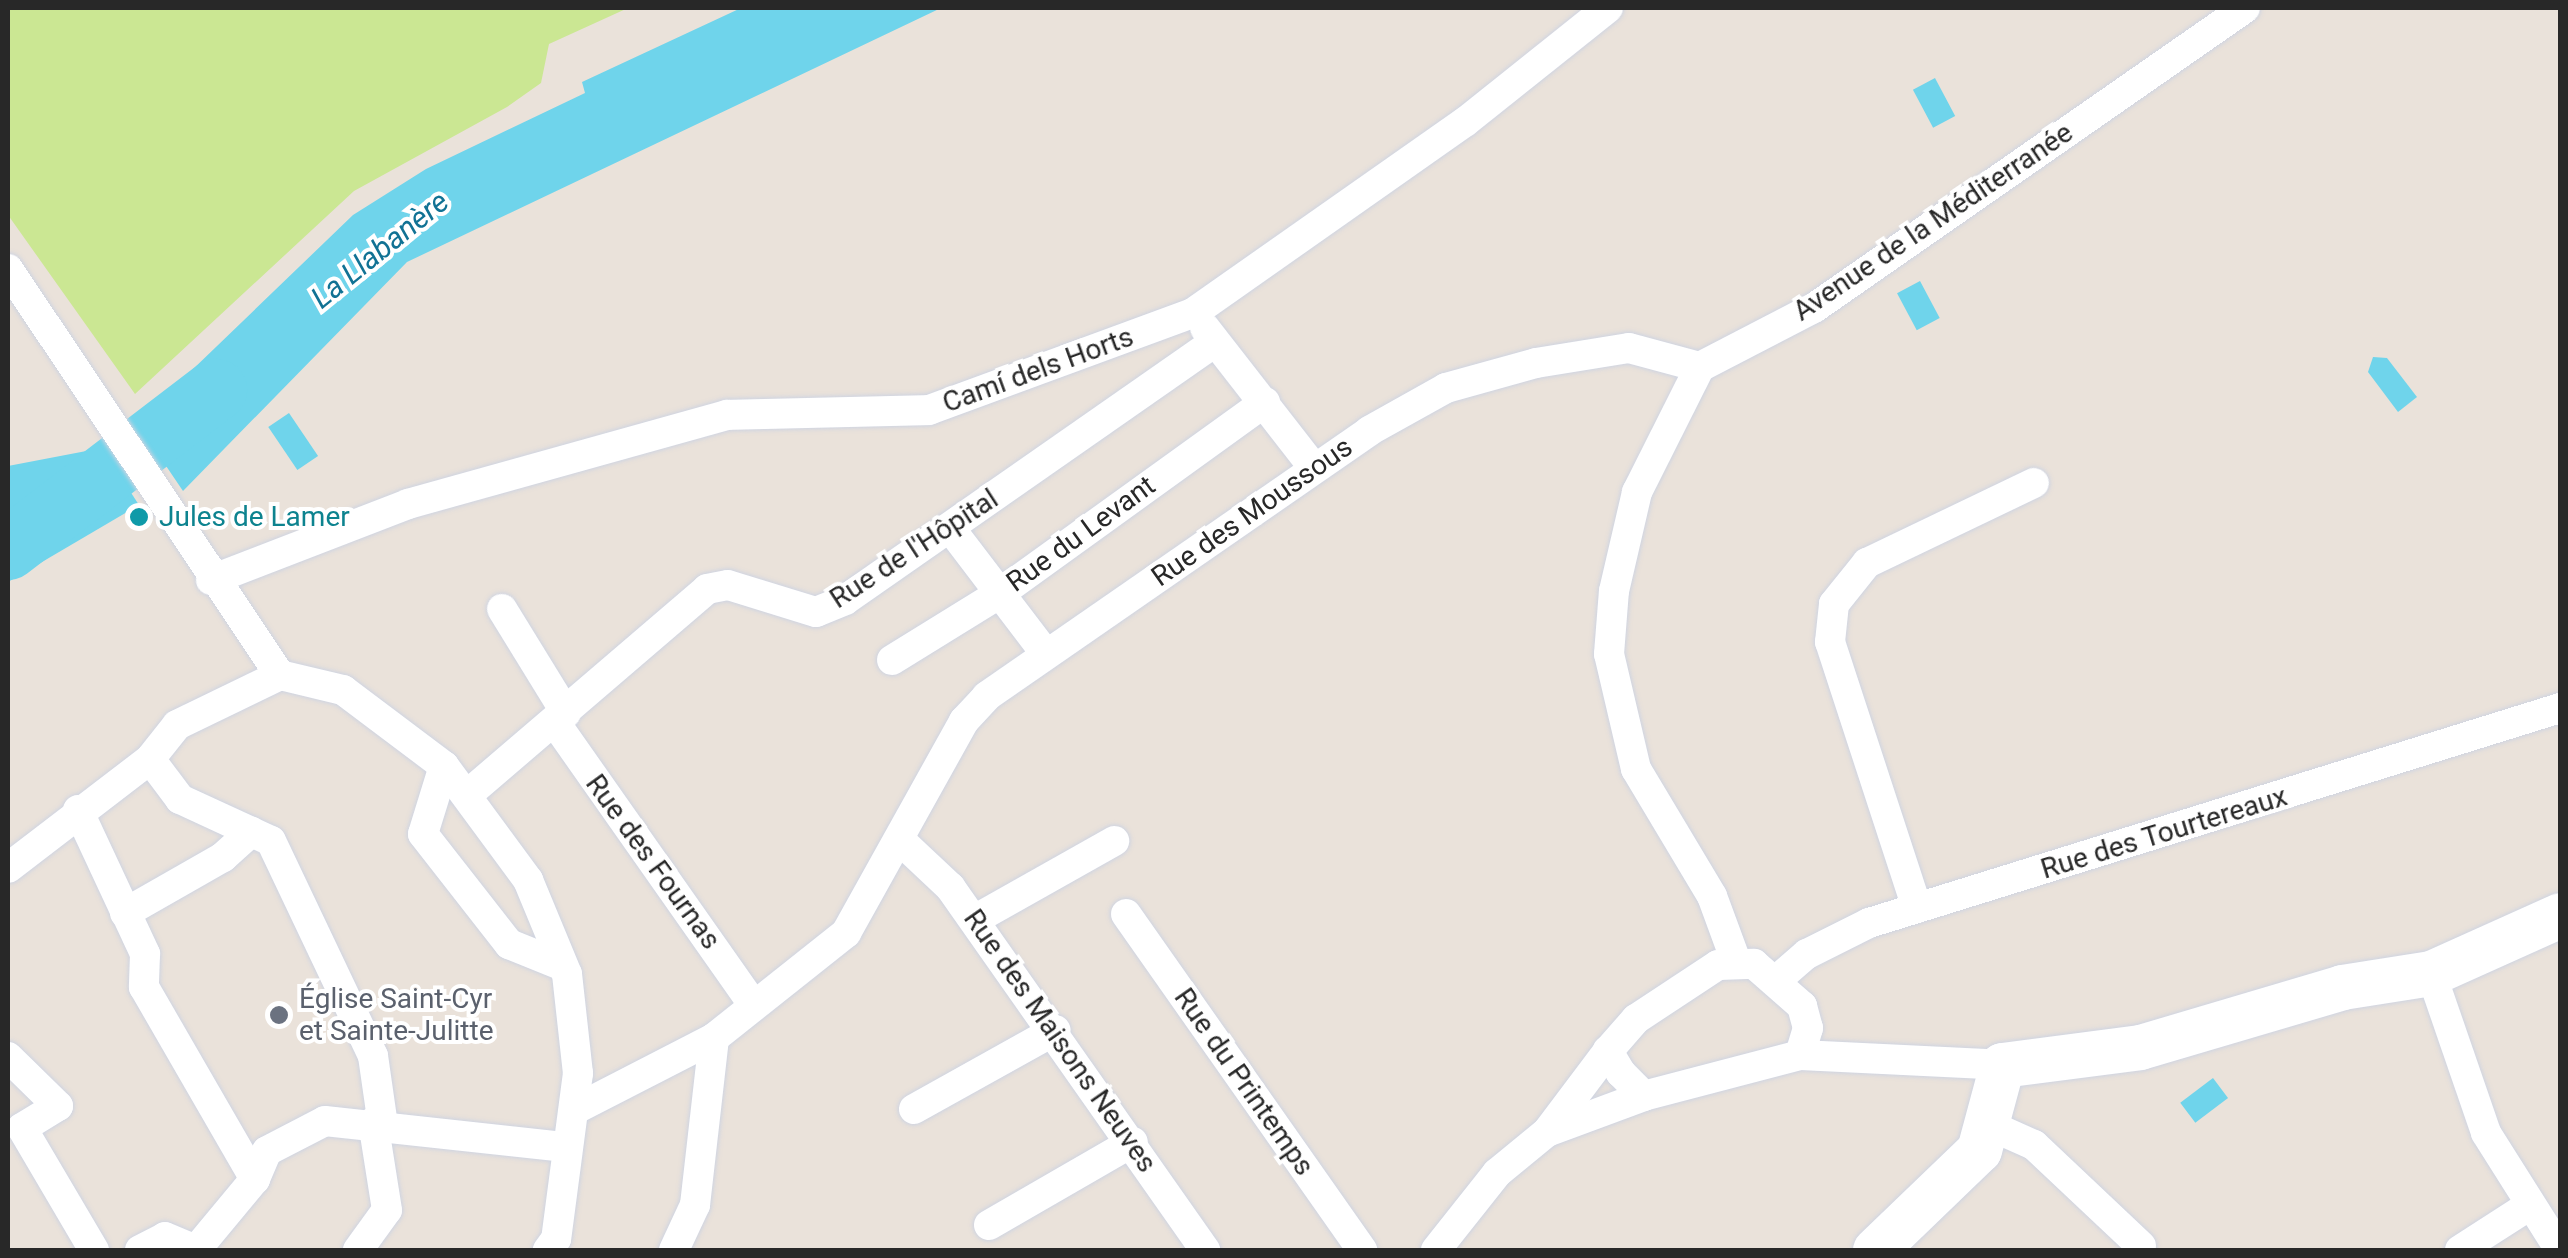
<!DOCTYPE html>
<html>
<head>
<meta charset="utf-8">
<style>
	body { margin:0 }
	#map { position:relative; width:2568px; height:1258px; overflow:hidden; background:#eae2da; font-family:Roboto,sans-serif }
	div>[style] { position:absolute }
	.pitch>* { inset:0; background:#cbe793 }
	.water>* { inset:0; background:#6fd4eb; transform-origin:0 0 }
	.river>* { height:62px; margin:-31px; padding:0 31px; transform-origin:31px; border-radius:31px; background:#6fd4eb }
	.roads { filter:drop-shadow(0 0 2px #cfd4e1) drop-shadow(0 0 2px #cfd4e1) }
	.minor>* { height:30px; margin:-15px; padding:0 15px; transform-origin:15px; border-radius:15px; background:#fff }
	.secondary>* { height:45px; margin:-22.5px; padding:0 22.5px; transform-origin:22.5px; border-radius:22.5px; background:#fff }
	.dots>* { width:28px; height:28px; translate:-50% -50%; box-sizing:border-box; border:5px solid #fff; border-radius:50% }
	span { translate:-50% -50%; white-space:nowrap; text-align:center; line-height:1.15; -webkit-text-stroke:8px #fff; paint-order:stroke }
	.street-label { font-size:28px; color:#282828 }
	.culture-label { font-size:28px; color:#0d838f }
	.left { translate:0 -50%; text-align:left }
	.worship-label { font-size:28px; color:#5b616d }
	.water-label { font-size:30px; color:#117294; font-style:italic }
	.frame { position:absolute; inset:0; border:10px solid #282828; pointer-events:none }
</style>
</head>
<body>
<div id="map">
	<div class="pitch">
		<div style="clip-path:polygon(8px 8px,628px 8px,549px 44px,541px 83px,507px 107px,354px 191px,135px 394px,8px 215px)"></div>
	</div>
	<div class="water">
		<div style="clip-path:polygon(741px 8px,941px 8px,407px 262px,183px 491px,137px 423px,353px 215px,426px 169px,585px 93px,582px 82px)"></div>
		<div style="left:1935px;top:78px;width:43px;height:25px;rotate:62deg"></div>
		<div style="left:1920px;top:281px;width:42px;height:26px;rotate:62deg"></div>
		<div style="clip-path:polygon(2373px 357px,2387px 358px,2417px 397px,2398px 412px,2368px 372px)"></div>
		<div style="left:289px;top:413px;width:52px;height:25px;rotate:56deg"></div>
		<div style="clip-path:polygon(102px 448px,139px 505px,8px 582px,8px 466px)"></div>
		<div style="left:2213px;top:1078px;width:25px;height:41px;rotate:53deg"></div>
	</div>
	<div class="river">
		<div style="left:8px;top:549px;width:262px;rotate:-37.4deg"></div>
	</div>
	<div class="roads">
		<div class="minor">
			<div style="left:8px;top:269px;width:489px;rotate:56.2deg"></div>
			<div style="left:280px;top:675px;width:65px;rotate:13.4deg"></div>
			<div style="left:343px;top:690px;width:126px;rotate:37deg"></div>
			<div style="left:444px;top:766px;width:142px;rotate:53.6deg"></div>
			<div style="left:528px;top:880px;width:102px;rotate:67.5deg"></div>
			<div style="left:567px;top:974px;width:100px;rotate:83.7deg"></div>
			<div style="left:578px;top:1073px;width:167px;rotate:97.5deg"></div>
			<div style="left:556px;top:1239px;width:14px;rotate:126deg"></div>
			<div style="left:1205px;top:328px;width:177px;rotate:52.1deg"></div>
			<div style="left:950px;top:528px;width:158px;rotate:52.7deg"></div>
			<div style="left:211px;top:580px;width:211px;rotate:-21.1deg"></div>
			<div style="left:408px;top:504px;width:331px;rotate:-15.6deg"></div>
			<div style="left:727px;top:415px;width:202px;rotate:-1.4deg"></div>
			<div style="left:929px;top:410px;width:281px;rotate:-20.2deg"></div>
			<div style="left:1193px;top:313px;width:332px;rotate:-35.1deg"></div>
			<div style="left:1465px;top:122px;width:183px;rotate:-38.6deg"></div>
			<div style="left:502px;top:609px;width:122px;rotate:58.4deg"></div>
			<div style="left:892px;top:660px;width:126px;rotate:-31.7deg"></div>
			<div style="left:999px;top:594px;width:328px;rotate:-35.8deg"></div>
			<div style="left:554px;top:721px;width:345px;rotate:54.9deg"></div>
			<div style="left:150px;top:759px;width:50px;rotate:53.1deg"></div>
			<div style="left:180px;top:799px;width:100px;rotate:24.8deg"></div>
			<div style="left:271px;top:841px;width:238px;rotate:64.6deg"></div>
			<div style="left:373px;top:1056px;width:70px;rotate:81.8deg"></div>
			<div style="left:444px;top:766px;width:71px;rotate:107.2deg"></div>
			<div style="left:423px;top:834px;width:140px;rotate:52deg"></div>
			<div style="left:509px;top:944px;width:56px;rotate:22deg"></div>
			<div style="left:467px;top:795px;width:316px;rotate:-40.6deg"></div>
			<div style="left:707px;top:589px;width:21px;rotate:-11deg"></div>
			<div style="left:728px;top:585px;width:92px;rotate:17.1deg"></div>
			<div style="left:816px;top:612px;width:31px;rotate:-22deg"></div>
			<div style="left:845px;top:600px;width:451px;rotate:-34.9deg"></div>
			<div style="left:78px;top:810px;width:159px;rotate:65deg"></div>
			<div style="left:145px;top:954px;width:33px;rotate:92deg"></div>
			<div style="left:144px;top:987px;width:222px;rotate:60deg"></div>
			<div style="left:902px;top:842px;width:66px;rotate:43.2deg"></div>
			<div style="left:950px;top:887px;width:444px;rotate:54.9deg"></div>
			<div style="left:8px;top:868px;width:179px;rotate:-37.5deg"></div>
			<div style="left:150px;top:759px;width:43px;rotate:-51.5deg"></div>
			<div style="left:177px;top:725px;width:114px;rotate:-25.9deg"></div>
			<div style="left:1917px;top:908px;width:280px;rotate:-108.1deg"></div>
			<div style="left:1830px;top:642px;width:38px;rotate:-84deg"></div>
			<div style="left:1834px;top:604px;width:53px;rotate:-51.2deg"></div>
			<div style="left:1867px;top:563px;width:185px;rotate:-25.6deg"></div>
			<div style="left:125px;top:913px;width:113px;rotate:-29.7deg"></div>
			<div style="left:223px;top:857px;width:38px;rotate:-42deg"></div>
			<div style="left:1126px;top:914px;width:411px;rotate:54.9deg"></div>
			<div style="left:974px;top:920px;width:161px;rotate:-29.4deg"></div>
			<div style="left:1737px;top:964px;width:72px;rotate:-110.2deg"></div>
			<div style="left:1712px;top:896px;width:148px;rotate:-120.9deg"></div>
			<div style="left:1636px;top:769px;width:118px;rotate:-103.2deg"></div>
			<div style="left:1609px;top:654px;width:63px;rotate:-85.5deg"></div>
			<div style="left:1614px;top:591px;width:102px;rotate:-76.9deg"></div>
			<div style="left:1637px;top:492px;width:140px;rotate:-63.3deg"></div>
			<div style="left:1700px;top:367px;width:128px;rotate:-27.4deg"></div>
			<div style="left:1814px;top:308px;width:525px;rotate:-34.84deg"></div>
			<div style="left:1754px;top:964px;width:64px;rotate:41.2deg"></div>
			<div style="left:1802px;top:1006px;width:23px;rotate:75deg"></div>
			<div style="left:1808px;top:1028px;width:28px;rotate:107deg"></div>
			<div style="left:1800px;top:1055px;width:161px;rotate:165.3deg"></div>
			<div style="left:1644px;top:1096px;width:33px;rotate:-135deg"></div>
			<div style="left:1621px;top:1073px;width:26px;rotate:-121deg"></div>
			<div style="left:1608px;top:1051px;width:43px;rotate:-48.8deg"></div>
			<div style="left:1636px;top:1019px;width:98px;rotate:-33.4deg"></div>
			<div style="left:1718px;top:965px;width:36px;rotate:-2deg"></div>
			<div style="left:2431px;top:973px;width:169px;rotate:71deg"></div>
			<div style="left:2486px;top:1133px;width:138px;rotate:57.7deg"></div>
			<div style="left:1779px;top:978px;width:37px;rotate:-41deg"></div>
			<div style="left:1807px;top:954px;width:69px;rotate:-26.6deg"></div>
			<div style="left:1869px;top:923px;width:724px;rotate:-17.28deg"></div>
			<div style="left:1608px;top:1051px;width:101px;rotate:127deg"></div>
			<div style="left:1547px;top:1132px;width:103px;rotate:-20.4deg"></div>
			<div style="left:1800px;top:1055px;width:202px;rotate:2.8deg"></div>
			<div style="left:8px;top:1057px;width:70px;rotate:44.4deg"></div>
			<div style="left:58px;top:1106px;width:42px;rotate:148.6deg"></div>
			<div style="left:22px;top:1128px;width:142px;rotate:59.5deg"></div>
			<div style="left:576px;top:1109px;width:155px;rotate:-27.2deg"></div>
			<div style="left:714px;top:1038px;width:169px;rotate:-38.5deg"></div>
			<div style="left:846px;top:933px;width:243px;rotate:-60.9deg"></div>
			<div style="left:964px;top:721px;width:34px;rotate:-47deg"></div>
			<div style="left:987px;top:696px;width:465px;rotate:-34.7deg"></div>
			<div style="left:1369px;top:431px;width:88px;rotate:-29.2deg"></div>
			<div style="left:1446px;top:388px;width:93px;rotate:-15.5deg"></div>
			<div style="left:1536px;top:363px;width:94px;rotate:-9.2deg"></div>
			<div style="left:1629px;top:348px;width:73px;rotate:15deg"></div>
			<div style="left:914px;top:1109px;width:162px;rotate:-29.1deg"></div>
			<div style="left:1989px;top:1125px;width:49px;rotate:24deg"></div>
			<div style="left:2034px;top:1145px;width:147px;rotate:43.3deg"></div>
			<div style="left:989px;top:1225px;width:166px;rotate:-30deg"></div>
			<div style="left:140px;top:1250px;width:28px;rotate:-27deg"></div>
			<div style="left:165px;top:1237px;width:33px;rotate:23deg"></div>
			<div style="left:196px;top:1250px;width:92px;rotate:-50.3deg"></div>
			<div style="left:255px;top:1179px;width:30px;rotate:-67deg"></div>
			<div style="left:267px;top:1151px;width:65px;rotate:-27.3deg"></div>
			<div style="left:325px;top:1121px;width:242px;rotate:6.2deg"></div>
			<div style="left:358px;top:1250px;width:49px;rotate:-54.1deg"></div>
			<div style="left:387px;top:1210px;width:89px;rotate:-99deg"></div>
			<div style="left:674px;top:1250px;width:50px;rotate:-65deg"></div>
			<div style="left:695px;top:1205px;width:168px;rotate:-83.5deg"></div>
			<div style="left:1436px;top:1250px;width:98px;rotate:-51.6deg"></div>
			<div style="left:1497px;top:1173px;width:65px;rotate:-39.4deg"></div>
			<div style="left:2460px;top:1250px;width:83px;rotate:-32.7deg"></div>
		</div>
		<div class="secondary">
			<div style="left:1875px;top:1250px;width:144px;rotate:-43.9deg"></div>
			<div style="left:1979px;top:1150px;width:88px;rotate:-74.9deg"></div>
			<div style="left:2002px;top:1065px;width:139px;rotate:-7.4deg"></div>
			<div style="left:2140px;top:1047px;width:211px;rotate:-16.5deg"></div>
			<div style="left:2342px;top:987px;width:90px;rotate:-8.9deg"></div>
			<div style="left:2431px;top:973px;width:141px;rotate:-24.2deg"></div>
		</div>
	</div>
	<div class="dots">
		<div style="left:139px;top:517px;background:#0f9aa8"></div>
		<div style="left:279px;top:1015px;background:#6b7280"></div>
	</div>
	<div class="street-label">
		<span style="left:1933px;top:222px;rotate:-34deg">Avenue de la Méditerranée</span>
		<span style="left:1038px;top:370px;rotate:-20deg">Camí dels Horts</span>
		<span style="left:1252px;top:512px;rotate:-35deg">Rue des Moussous</span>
		<span style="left:1081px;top:534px;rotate:-36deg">Rue du Levant</span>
		<span style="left:914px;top:549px;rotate:-33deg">Rue de l'Hôpital</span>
		<span style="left:2164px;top:833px;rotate:-17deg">Rue des Tourtereaux</span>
		<span style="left:653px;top:862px;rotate:54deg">Rue des Fournas</span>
		<span style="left:1060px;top:1041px;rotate:55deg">Rue des Maisons Neuves</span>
		<span style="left:1244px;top:1082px;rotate:55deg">Rue du Printemps</span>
	</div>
	<div class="culture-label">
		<span class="left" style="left:159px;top:517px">Jules de Lamer</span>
	</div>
	<div class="worship-label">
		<span class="left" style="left:299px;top:1015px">Église Saint-Cyr<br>et Sainte-Julitte</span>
	</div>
	<div class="water-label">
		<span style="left:380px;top:250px;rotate:-39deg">La Llabanère</span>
	</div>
	<div class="frame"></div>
</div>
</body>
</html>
